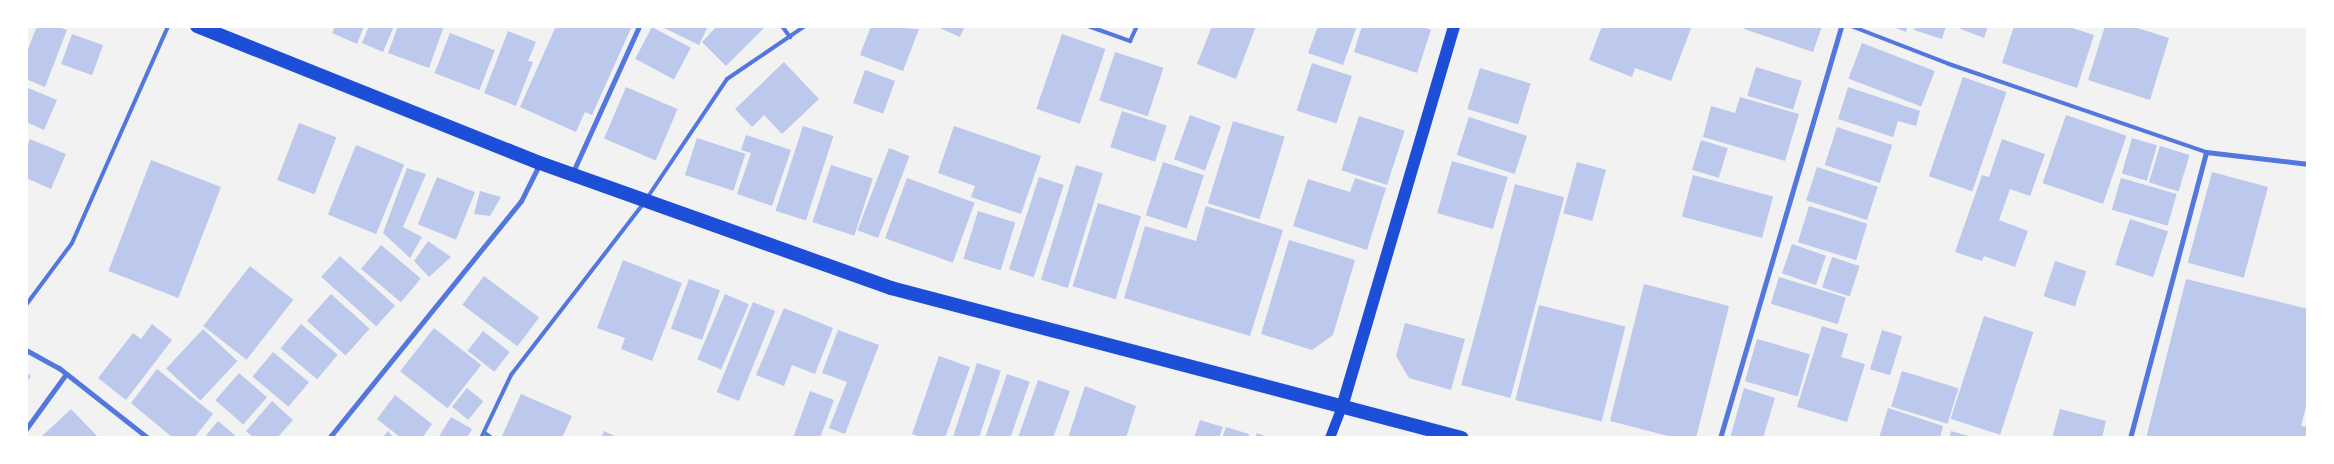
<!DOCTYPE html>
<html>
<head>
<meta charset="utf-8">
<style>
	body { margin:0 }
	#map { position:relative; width:2334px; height:464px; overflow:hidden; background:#f2f2f2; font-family:"Source Sans 3",sans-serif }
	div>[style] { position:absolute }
	.building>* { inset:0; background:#bdc9ec; transform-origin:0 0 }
	.service>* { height:4px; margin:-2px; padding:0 2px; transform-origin:2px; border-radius:2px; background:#5277de }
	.minor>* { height:5px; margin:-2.5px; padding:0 2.5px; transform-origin:2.5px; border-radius:2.5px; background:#5277de }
	.secondary>* { height:10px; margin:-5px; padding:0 5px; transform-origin:5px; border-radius:5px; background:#1d4ed8 }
	.primary>* { height:12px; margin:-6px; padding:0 6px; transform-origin:6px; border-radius:6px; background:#1d4ed8 }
	.trunk>* { height:14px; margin:-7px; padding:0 7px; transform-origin:7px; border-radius:7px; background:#1d4ed8 }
	span { translate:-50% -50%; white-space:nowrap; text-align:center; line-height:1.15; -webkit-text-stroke:5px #fff; paint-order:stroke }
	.frame { position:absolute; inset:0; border:28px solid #fff; pointer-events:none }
</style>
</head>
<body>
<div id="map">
	<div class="building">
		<div style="clip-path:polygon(37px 26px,56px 26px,67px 30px,45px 87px,26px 79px,26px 54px)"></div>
		<div style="clip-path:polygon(335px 26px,364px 26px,357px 44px,332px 33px)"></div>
		<div style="clip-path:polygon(369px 26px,394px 26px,383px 52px,362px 43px)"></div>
		<div style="clip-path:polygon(398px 26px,444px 26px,429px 68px,388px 53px)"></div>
		<div style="clip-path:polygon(556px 26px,632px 26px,592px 115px,585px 112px,576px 132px,520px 107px)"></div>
		<div style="clip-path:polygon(660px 26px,708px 26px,699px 45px)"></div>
		<div style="clip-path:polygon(717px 26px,764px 26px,765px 27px,726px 66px,702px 42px)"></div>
		<div style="clip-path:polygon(871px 26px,919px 29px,903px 71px,860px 55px)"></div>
		<div style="clip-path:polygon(935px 26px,965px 26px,960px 37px)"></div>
		<div style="clip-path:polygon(1212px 26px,1256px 26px,1236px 79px,1197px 64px)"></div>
		<div style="clip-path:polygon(1318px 26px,1357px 26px,1343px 65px,1308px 53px)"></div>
		<div style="clip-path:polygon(1362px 26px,1421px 26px,1431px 30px,1417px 73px,1354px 52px)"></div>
		<div style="clip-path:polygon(1602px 26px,1692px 26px,1671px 81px,1635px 68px,1632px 77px,1589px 60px)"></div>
		<div style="clip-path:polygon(1745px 26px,1822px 26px,1813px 52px,1744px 29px)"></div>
		<div style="clip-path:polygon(1890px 26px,1908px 26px,1906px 32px)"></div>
		<div style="clip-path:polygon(1915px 26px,1946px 26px,1942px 39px,1914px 30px)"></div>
		<div style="clip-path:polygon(1953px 26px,1988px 26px,1984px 38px)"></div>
		<div style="clip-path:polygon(2014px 26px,2066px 26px,2094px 35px,2077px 88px,2002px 63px)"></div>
		<div style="clip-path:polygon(2105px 26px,2131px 26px,2169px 38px,2150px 100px,2088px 80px)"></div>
		<div style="left:652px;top:27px;width:44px;height:36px;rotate:28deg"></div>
		<div style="clip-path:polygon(508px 31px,536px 42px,528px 61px,533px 62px,516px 106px,484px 93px)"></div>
		<div style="left:450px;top:33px;width:48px;height:43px;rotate:21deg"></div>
		<div style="left:72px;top:34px;width:33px;height:32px;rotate:20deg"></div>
		<div style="left:1062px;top:34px;width:46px;height:79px;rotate:19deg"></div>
		<div style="left:1862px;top:43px;width:78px;height:38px;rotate:21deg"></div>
		<div style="left:1115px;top:52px;width:51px;height:51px;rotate:18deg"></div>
		<div style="clip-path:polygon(784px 62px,819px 99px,782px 134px,764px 115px,752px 127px,735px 109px)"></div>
		<div style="left:1312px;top:63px;width:42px;height:50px;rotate:18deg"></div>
		<div style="left:1756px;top:67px;width:48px;height:30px;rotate:17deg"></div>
		<div style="left:1480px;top:68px;width:53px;height:43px;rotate:17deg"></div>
		<div style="left:865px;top:70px;width:32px;height:35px;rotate:20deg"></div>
		<div style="left:1963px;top:77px;width:46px;height:105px;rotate:19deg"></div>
		<div style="clip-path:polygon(26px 87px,57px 100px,44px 130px,26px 122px)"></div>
		<div style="left:626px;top:87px;width:56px;height:56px;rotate:23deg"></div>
		<div style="clip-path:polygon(1848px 87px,1920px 111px,1916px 126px,1898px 121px,1893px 137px,1838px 119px)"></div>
		<div style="clip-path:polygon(1740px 97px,1799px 114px,1785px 161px,1703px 137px,1711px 106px,1735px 113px)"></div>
		<div style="left:1122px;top:111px;width:47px;height:38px;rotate:18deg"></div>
		<div style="left:1190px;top:115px;width:33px;height:47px;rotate:20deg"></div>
		<div style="left:2066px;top:115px;width:64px;height:72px;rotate:19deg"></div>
		<div style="left:1359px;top:116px;width:48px;height:57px;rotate:18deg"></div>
		<div style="left:1469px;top:117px;width:61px;height:40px;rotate:18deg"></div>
		<div style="left:1233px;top:121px;width:54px;height:86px;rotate:17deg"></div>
		<div style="left:299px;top:123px;width:40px;height:61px;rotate:21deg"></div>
		<div style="left:803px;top:126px;width:32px;height:89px;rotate:18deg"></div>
		<div style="clip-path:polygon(954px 126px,1041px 156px,1021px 214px,971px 197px,975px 186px,938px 173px)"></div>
		<div style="left:1837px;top:127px;width:58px;height:40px;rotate:18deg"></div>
		<div style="clip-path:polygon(746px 135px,791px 150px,772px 206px,737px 194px,751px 153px,741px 150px)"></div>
		<div style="left:697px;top:138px;width:51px;height:39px;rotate:18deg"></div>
		<div style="left:2132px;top:138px;width:26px;height:37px;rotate:16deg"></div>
		<div style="clip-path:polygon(30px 139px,66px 154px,51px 189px,26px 178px,26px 149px)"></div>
		<div style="clip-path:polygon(2002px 139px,2045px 154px,2030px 196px,2010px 189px,1999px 220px,2028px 231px,2015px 267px,1984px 256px,1982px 261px,1955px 252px,1982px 175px,1989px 177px)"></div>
		<div style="left:1701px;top:140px;width:28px;height:31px;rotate:17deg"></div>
		<div style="left:356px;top:145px;width:52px;height:75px;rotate:22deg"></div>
		<div style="left:2160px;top:146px;width:31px;height:38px;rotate:17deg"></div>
		<div style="left:889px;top:148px;width:22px;height:88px;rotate:21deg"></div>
		<div style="left:151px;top:160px;width:75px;height:119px;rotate:21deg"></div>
		<div style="left:1452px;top:161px;width:58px;height:54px;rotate:16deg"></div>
		<div style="left:1163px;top:162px;width:43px;height:56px;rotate:18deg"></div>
		<div style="left:1577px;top:162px;width:30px;height:53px;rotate:15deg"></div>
		<div style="left:831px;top:165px;width:44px;height:60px;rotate:18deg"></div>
		<div style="left:1076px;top:165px;width:28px;height:120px;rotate:17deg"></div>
		<div style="left:1817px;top:167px;width:64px;height:35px;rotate:18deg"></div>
		<div style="clip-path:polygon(407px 168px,426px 174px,403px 227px,422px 237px,410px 258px,383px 233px)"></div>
		<div style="left:2212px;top:172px;width:58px;height:94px;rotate:15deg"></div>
		<div style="left:1693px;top:175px;width:83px;height:43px;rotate:15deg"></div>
		<div style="left:437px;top:177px;width:41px;height:51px;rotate:22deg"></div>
		<div style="left:1039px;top:177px;width:26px;height:97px;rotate:18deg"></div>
		<div style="left:907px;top:178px;width:72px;height:64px;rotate:20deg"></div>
		<div style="clip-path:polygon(1355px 178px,1386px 188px,1367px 250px,1293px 226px,1308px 179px,1350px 192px)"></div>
		<div style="left:2121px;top:178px;width:58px;height:33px;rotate:16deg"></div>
		<div style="left:1515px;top:184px;width:51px;height:208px;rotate:15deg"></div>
		<div style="clip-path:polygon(480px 191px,501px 197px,490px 216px,474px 214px)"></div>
		<div style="left:1098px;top:203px;width:45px;height:87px;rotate:17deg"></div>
		<div style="clip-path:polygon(1206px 206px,1283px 230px,1250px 336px,1124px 298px,1145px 226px,1196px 241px)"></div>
		<div style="left:1809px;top:206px;width:61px;height:38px;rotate:17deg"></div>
		<div style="left:978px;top:211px;width:39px;height:50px;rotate:17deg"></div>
		<div style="left:2130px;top:219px;width:40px;height:48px;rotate:18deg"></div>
		<div style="clip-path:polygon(1289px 240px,1355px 260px,1333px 335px,1312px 350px,1261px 334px)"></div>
		<div style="clip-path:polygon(428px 241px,451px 257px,429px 277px,414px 261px)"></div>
		<div style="left:1792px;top:244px;width:36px;height:31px;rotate:19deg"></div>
		<div style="left:381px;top:245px;width:52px;height:31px;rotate:40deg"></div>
		<div style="left:340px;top:256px;width:74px;height:28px;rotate:42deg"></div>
		<div style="left:1832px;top:257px;width:29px;height:32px;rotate:18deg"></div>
		<div style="clip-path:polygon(623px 260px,682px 283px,652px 361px,621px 349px,625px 338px,597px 328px)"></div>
		<div style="left:2055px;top:261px;width:33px;height:37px;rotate:18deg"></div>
		<div style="left:250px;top:266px;width:55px;height:76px;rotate:38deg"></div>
		<div style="left:484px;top:276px;width:69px;height:36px;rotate:37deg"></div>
		<div style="left:1779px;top:277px;width:70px;height:28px;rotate:17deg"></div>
		<div style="left:689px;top:279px;width:33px;height:53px;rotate:20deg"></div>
		<div style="clip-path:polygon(2186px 279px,2308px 309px,2308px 399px,2301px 426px,2308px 427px,2308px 438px,2146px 438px)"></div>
		<div style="clip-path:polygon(1644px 284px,1729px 306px,1696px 438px,1676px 438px,1610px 421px)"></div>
		<div style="left:331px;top:294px;width:52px;height:36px;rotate:42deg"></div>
		<div style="left:725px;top:294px;width:26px;height:71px;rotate:23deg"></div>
		<div style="left:753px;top:302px;width:24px;height:97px;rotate:22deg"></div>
		<div style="left:1539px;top:305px;width:89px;height:98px;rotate:14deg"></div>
		<div style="clip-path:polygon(784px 308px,833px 328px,815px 374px,792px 365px,784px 386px,756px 375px)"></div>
		<div style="left:1984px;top:316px;width:52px;height:108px;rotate:18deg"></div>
		<div style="clip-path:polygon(1405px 323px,1465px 339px,1451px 390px,1409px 378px,1396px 356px)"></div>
		<div style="clip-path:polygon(152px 324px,172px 340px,126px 400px,98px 378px,133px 333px,141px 339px)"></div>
		<div style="left:301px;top:324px;width:48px;height:32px;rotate:40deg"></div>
		<div style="clip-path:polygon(1822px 326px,1848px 334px,1841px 357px,1865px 364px,1847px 422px,1797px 407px)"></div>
		<div style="left:434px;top:328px;width:60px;height:55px;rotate:38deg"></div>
		<div style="left:203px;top:329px;width:47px;height:54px;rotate:43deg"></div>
		<div style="clip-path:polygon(838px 330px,879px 345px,845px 434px,829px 428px,847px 382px,822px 373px)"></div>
		<div style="left:1882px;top:330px;width:21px;height:41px;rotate:17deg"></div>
		<div style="left:483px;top:331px;width:34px;height:25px;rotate:38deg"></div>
		<div style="left:1757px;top:339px;width:55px;height:44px;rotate:16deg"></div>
		<div style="left:273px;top:352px;width:47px;height:32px;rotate:40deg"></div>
		<div style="clip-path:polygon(939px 356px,970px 367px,945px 438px,923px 438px,912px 434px)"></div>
		<div style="left:977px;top:363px;width:25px;height:79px;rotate:18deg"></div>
		<div style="clip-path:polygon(157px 369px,213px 414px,194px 438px,173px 438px,131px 403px)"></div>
		<div style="left:1902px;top:371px;width:59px;height:37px;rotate:17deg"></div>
		<div style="clip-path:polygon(26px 373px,31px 376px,26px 383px)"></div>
		<div style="left:239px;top:373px;width:37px;height:36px;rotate:41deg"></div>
		<div style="left:1007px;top:374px;width:24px;height:68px;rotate:19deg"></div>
		<div style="clip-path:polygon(1038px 380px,1070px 391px,1053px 438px,1018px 438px)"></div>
		<div style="clip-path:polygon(1085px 386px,1136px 406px,1126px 438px,1068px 438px)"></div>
		<div style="left:467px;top:388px;width:21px;height:24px;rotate:39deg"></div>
		<div style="clip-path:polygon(1744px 388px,1775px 398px,1763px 438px,1730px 438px)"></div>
		<div style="clip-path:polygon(810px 391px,834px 400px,820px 438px,793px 438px)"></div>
		<div style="clip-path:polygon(521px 394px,572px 416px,562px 438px,502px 436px)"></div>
		<div style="clip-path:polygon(395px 395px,432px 424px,422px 438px,401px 438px,377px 419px)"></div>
		<div style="clip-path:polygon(272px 401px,293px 420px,277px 438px,254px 438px,246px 431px)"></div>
		<div style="clip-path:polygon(1888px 408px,1943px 426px,1940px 438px,1879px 438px)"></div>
		<div style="clip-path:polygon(71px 409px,99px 438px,40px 438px)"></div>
		<div style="clip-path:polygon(2060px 409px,2106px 421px,2102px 438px,2052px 438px)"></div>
		<div style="clip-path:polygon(451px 417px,472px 429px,467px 438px,438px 438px)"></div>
		<div style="clip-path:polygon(1200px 420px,1223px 427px,1219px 438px,1194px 438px)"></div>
		<div style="clip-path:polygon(218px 421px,238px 438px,204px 438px)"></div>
		<div style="clip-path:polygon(1226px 427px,1249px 434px,1248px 438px,1222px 438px)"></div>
		<div style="clip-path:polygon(388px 431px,394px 438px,382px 438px)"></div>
		<div style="clip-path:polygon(604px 431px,619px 438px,601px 438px)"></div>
		<div style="clip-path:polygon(1951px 431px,1972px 437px,1972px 438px,1949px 438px)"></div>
		<div style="clip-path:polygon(1257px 433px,1270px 438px,1255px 438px)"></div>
	</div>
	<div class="service">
		<div style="left:782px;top:26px;width:14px;rotate:54deg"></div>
		<div style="left:1088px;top:26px;width:45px;rotate:19.7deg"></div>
		<div style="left:1130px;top:41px;width:17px;rotate:-65deg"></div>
		<div style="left:1851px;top:26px;width:105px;rotate:21.2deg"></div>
		<div style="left:1949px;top:64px;width:272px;rotate:18.9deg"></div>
		<div style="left:647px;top:198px;width:143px;rotate:-56.1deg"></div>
		<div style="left:727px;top:79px;width:94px;rotate:-34.2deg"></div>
		<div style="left:26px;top:305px;width:77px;rotate:-53.4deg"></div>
		<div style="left:72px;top:243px;width:237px;rotate:-66.1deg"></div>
		<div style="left:485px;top:433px;width:9px;rotate:36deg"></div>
		<div style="left:481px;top:438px;width:70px;rotate:-64.5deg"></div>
		<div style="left:511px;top:375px;width:216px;rotate:-52.3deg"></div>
	</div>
	<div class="minor">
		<div style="left:572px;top:174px;width:162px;rotate:-65.6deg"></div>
		<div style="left:26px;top:350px;width:38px;rotate:29deg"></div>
		<div style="left:59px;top:368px;width:113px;rotate:38.2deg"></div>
		<div style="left:26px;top:429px;width:68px;rotate:-54deg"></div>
		<div style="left:329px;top:438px;width:305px;rotate:-51deg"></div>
		<div style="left:521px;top:201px;width:42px;rotate:-63.4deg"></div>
		<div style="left:1720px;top:438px;width:429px;rotate:-73.6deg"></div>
		<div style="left:2130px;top:438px;width:296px;rotate:-75.1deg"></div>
		<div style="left:2206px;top:152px;width:103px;rotate:6.7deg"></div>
	</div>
	<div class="secondary">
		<div style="left:1330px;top:438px;width:33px;rotate:-69deg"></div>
	</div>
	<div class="primary">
		<div style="left:1342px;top:407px;width:397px;rotate:-73.6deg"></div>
	</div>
	<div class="trunk">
		<div style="left:197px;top:26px;width:369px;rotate:21.8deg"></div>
		<div style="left:540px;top:163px;width:373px;rotate:19.6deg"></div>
		<div style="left:891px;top:288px;width:590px;rotate:14.72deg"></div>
	</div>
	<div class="frame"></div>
</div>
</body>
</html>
